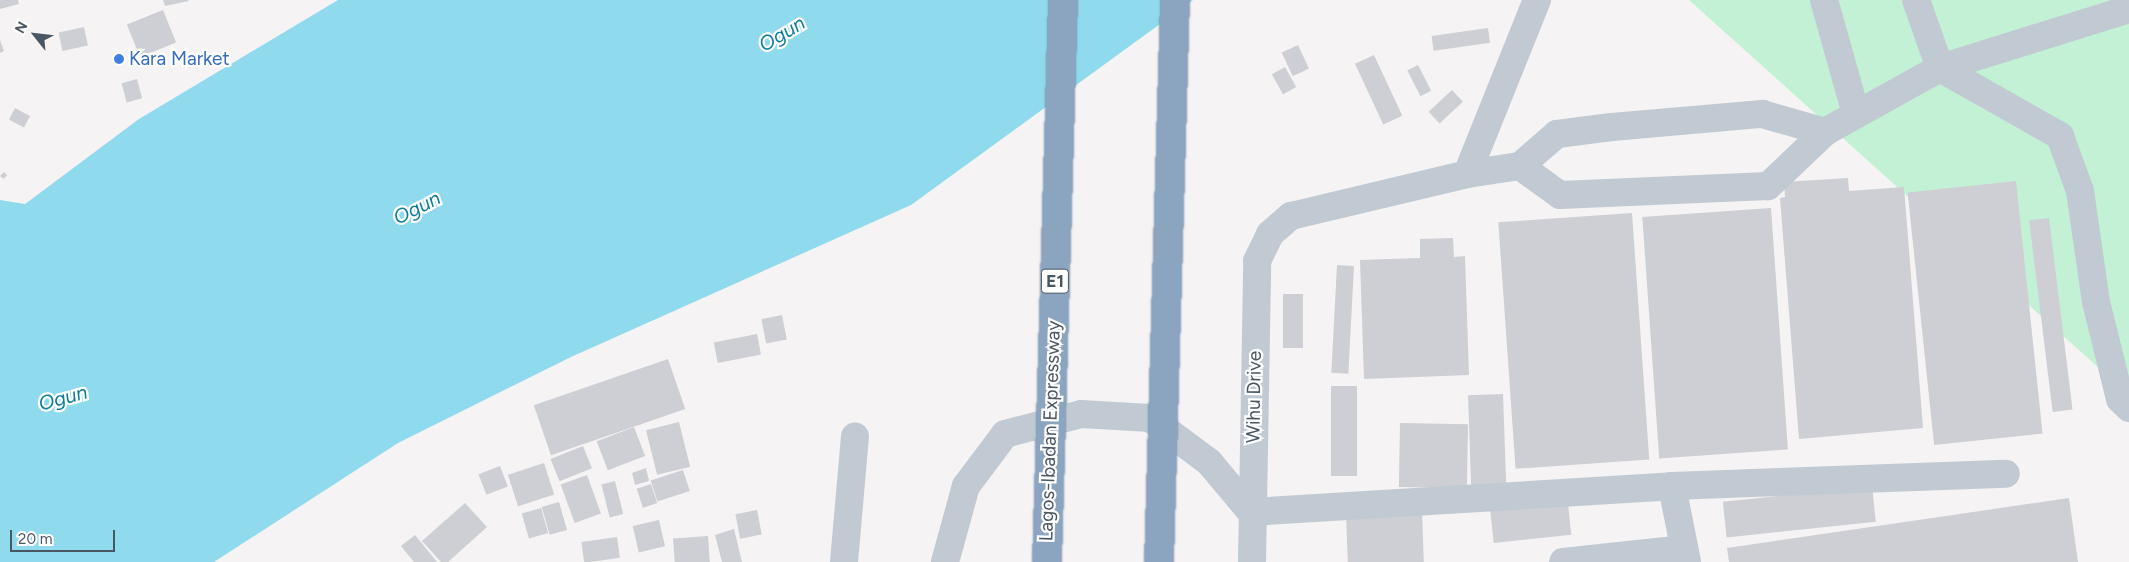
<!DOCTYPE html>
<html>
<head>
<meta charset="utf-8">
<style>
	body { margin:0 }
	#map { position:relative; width:2129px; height:562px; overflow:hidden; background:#f5f3f3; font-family:Figtree,sans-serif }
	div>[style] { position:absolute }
	.green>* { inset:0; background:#c3f1d5 }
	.water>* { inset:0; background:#90daee }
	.building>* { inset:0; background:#cdcfd5; transform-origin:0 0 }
	.minor>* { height:28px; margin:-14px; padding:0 14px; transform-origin:14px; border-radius:14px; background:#c1cad2 }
	.bridges { filter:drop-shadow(0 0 1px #7690ad) drop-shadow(0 0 1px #7690ad) }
	.highway-bridge>* { height:28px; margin:-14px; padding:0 14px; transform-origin:14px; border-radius:14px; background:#8ba5c1 }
	.dots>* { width:14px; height:14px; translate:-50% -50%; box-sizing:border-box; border:2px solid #fff; border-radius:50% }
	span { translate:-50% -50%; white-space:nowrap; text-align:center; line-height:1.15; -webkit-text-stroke:4.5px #fff; paint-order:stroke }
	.shield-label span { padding:1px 4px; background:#fff; border:1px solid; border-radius:4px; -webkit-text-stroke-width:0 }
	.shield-label { font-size:18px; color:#4a5661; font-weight:700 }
	.shop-label { font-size:19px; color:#366cbe }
	.left { translate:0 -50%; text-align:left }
	.street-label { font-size:19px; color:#4a5661 }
	.water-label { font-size:20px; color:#0c7c9b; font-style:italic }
	.north { position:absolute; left:10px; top:10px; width:50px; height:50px; -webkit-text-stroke:4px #fff; paint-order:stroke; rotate:299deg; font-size:14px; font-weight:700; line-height:20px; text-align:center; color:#4a5661 }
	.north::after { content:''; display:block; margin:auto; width:18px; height:22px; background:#4a5661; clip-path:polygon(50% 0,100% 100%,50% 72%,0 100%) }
	.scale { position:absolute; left:10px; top:530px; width:105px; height:22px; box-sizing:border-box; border:2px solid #4a5661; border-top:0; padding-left:6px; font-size:15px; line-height:18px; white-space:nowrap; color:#4a5661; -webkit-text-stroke:4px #fff; paint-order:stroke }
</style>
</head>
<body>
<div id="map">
	<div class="green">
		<div style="clip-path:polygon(1689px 0,2129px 0,2129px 395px)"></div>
	</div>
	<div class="water">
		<div style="clip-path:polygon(338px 0,1193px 0,911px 205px,571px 357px,398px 443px,214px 562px,0 562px,0 200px,25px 204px,139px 119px)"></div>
	</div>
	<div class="building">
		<div style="clip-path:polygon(0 0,18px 0,19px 4px,0 9px)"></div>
		<div style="clip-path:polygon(163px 0,188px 0,189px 1px,165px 6px)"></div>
		<div style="left:163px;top:10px;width:35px;height:39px;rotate:68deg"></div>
		<div style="left:84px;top:27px;width:19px;height:26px;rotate:78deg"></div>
		<div style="left:1488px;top:28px;width:15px;height:57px;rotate:82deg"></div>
		<div style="clip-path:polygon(0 40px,4px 51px,0 53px)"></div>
		<div style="left:1298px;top:45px;width:26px;height:18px;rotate:65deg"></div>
		<div style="left:1374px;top:55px;width:67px;height:21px;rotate:65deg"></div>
		<div style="left:1418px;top:65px;width:29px;height:12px;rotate:63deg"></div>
		<div style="left:1285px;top:67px;width:23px;height:15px;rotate:61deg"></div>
		<div style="left:137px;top:79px;width:20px;height:16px;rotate:75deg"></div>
		<div style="left:1452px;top:90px;width:16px;height:32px;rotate:47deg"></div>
		<div style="left:15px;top:108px;width:17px;height:13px;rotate:28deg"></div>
		<div style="clip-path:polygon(4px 172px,7px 175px,4px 179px,0 176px)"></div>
		<div style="clip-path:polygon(1848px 178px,1849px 191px,1904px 187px,1923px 428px,1799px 439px,1780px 198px,1785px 197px,1784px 182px)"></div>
		<div style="left:2016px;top:181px;width:254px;height:109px;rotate:84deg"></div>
		<div style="left:1771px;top:208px;width:242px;height:129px;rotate:86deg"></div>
		<div style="left:1632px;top:213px;width:247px;height:134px;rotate:86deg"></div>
		<div style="left:2049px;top:218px;width:193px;height:20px;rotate:83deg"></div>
		<div style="clip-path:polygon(1453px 238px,1454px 257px,1465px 256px,1469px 375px,1364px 379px,1360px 260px,1420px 258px,1420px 239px)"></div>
		<div style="left:1337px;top:265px;width:17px;height:108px;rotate:3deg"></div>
		<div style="left:1283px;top:294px;width:20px;height:54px"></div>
		<div style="left:782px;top:315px;width:25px;height:21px;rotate:79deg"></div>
		<div style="left:757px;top:334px;width:21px;height:44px;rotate:79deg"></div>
		<div style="left:668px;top:359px;width:53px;height:142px;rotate:71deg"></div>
		<div style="left:1331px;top:386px;width:26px;height:90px"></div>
		<div style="left:1503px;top:394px;width:92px;height:35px;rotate:88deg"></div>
		<div style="left:679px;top:422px;width:46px;height:34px;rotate:76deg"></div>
		<div style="left:1400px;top:423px;width:68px;height:64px;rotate:1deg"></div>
		<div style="left:634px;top:427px;width:31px;height:40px;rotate:69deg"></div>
		<div style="left:583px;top:446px;width:24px;height:35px;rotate:68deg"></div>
		<div style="left:544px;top:463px;width:33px;height:38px;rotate:72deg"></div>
		<div style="left:500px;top:466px;width:22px;height:23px;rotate:69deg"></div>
		<div style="clip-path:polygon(646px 468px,649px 481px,635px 485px,632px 473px)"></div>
		<div style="left:683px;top:470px;width:22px;height:34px;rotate:72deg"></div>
		<div style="left:587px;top:475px;width:41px;height:28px;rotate:70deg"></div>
		<div style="left:615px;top:481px;width:34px;height:14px;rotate:76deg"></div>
		<div style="left:651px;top:484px;width:20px;height:15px;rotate:72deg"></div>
		<div style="left:1872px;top:486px;width:36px;height:150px;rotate:84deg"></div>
		<div style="left:1567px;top:494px;width:41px;height:78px;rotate:84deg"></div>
		<div style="clip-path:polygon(2069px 498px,2078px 562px,1729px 562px,1727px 548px)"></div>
		<div style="left:559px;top:502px;width:29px;height:18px;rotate:74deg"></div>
		<div style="clip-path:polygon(465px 503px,487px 527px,448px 562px,441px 562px,422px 541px)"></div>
		<div style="left:541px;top:508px;width:26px;height:20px;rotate:74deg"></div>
		<div style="left:757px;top:510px;width:25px;height:22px;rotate:79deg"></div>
		<div style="left:1422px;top:510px;width:52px;height:76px;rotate:88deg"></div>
		<div style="left:659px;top:520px;width:27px;height:27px;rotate:77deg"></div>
		<div style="clip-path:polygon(734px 529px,742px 562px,722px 562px,715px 535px)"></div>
		<div style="clip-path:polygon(415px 535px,437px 562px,414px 562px,401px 546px)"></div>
		<div style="left:708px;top:536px;width:26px;height:35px;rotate:86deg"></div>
		<div style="left:617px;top:537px;width:21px;height:36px;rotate:82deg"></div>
	</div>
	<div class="minor">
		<div style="left:1824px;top:0;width:118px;rotate:74.3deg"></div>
		<div style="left:1940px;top:68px;width:138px;rotate:29.5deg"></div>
		<div style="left:2060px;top:136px;width:59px;rotate:70deg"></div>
		<div style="left:2080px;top:191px;width:112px;rotate:81.8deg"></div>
		<div style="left:2096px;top:302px;width:100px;rotate:76.1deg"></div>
		<div style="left:2120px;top:399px;width:13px;rotate:45deg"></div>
		<div style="left:1940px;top:68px;width:198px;rotate:-17.3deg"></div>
		<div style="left:1825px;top:132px;width:132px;rotate:-29.1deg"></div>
		<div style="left:1940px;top:68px;width:72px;rotate:-109.4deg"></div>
		<div style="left:1467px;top:174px;width:54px;rotate:-8.6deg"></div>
		<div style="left:1520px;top:166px;width:49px;rotate:-40.9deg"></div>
		<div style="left:1557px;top:134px;width:55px;rotate:-7.3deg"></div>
		<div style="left:1612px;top:127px;width:151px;rotate:-5deg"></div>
		<div style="left:1762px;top:114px;width:66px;rotate:15.9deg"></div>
		<div style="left:1825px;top:132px;width:79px;rotate:136.5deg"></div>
		<div style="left:1768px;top:186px;width:208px;rotate:177.5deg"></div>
		<div style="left:1560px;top:195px;width:49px;rotate:-144.1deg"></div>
		<div style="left:1672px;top:486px;width:77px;rotate:78.8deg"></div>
		<div style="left:844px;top:562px;width:126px;rotate:-85deg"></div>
		<div style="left:945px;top:562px;width:79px;rotate:-74.6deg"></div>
		<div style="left:966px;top:486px;width:65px;rotate:-53.1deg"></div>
		<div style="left:1005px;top:434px;width:79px;rotate:-14.7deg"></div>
		<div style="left:1081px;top:414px;width:69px;rotate:3.3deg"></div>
		<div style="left:1150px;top:418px;width:74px;rotate:36.7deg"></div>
		<div style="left:1209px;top:462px;width:65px;rotate:50deg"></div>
		<div style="left:1251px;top:512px;width:422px;rotate:-3.5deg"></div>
		<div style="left:1672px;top:486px;width:334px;rotate:-2.1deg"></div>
		<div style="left:1252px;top:562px;width:301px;rotate:-89deg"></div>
		<div style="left:1257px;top:261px;width:30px;rotate:-64deg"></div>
		<div style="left:1270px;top:234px;width:28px;rotate:-41deg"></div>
		<div style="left:1291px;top:216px;width:181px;rotate:-13.4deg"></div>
		<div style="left:1467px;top:174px;width:188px;rotate:-68.1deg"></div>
		<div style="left:1563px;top:562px;width:122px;rotate:-6.1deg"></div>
	</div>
	<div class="bridges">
		<div class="highway-bridge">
			<div style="left:1047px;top:562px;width:562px;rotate:-88.37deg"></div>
			<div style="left:1159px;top:562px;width:562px;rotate:-88.37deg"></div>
		</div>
	</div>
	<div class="dots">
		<div style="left:119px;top:59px;background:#3f7fe0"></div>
	</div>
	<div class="shield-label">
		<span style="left:1055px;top:281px">E1</span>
	</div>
	<div class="shop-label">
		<span class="left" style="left:129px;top:59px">Kara Market</span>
	</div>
	<div class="street-label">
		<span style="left:1254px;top:397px;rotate:-89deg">Wihu Drive</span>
		<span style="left:1050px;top:431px;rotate:-88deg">Lagos-Ibadan Expressway</span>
	</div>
	<div class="water-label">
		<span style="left:782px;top:34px;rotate:-31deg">Ogun</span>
		<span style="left:417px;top:208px;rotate:-27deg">Ogun</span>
		<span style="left:63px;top:398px;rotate:-15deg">Ogun</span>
	</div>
	<div class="north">N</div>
	<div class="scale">20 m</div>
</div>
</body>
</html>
